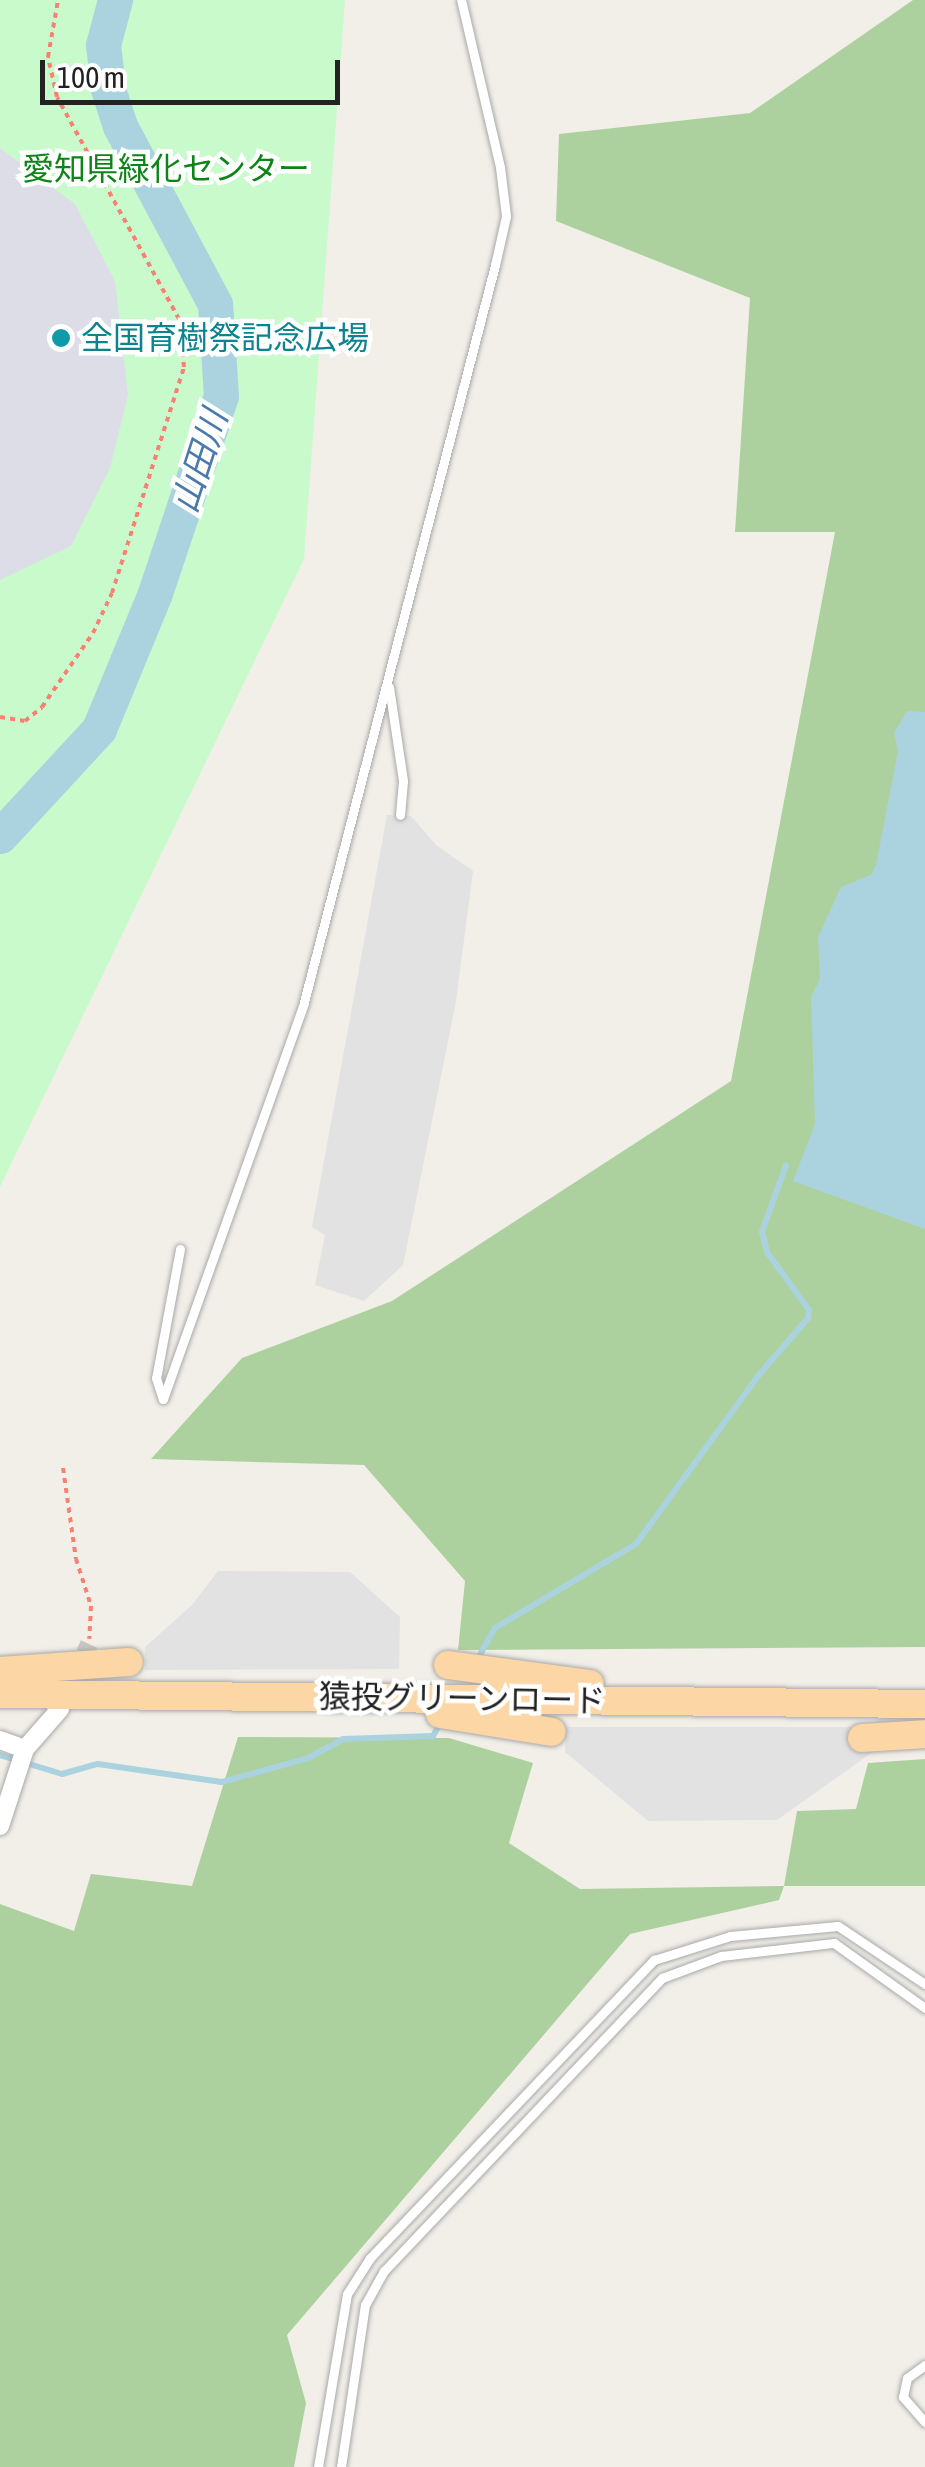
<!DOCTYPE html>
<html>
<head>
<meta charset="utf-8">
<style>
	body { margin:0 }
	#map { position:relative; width:925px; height:2467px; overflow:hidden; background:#f2efe9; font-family:"Asap Condensed","Noto Sans JP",sans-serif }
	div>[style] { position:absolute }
	.forest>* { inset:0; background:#add19e }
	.park>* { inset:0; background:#c8facc }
	.parking>* { inset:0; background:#e2e2e2 }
	.plaza>* { inset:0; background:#dddde8 }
	.water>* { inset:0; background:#aad3df }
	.stream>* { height:6px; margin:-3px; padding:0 3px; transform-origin:3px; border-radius:3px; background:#aad3df }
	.river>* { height:35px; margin:-17.5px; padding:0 17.5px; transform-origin:17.5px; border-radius:17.5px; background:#aad3df }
	.street-tunnel>* { height:18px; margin-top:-9px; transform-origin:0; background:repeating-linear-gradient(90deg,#c8c6c1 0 18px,transparent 0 27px) }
	.path>* { height:4px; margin-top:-2px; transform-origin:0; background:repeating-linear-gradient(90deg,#fa8072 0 5px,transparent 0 10px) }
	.roads { filter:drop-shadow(0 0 2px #a9a9a9) drop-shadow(0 0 2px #a9a9a9) }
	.lane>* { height:9px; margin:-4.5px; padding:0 4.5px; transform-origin:4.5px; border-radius:4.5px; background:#fff }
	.street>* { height:18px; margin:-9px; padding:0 9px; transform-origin:9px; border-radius:9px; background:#fff }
	.primary>* { height:28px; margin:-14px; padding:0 14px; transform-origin:14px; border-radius:14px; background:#fcd6a4 }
	.dots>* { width:28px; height:28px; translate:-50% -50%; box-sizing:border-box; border:5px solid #fff; border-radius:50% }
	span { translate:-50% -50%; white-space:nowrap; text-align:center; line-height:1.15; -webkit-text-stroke:9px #fff; paint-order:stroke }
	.park-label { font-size:32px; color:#0c8416 }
	.culture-label { font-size:32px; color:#0d838f }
	.left { translate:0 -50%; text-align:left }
	.street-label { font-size:32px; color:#222 }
	.water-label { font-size:35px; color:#4a7aab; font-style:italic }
	.scale { position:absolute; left:40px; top:60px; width:300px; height:45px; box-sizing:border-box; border:5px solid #222; border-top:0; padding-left:12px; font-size:30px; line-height:35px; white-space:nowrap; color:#222; -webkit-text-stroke:8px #fff; paint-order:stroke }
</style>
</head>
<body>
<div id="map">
	<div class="forest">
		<div style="clip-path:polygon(913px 0,925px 0,925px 1647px,458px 1650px,465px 1581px,364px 1465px,151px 1459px,242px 1358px,392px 1301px,731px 1081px,835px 532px,735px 532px,750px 298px,556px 221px,559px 134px,750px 113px)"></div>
		<div style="clip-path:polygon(238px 1737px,449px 1738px,533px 1763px,509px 1843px,580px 1889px,784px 1886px,797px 1811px,856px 1809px,868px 1763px,925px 1759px,925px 1886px,784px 1886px,779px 1900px,630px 1934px,287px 2335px,306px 2403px,294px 2467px,0 2467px,0 1904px,74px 1931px,91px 1874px,192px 1886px)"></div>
	</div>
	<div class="park">
		<div style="clip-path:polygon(0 0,345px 0,304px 559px,0 1187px)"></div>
	</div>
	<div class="parking">
		<div style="clip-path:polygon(387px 815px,411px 816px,436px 845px,473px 871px,456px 1001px,403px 1265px,364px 1301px,315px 1285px,325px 1235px,312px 1227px)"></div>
		<div style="clip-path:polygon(218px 1571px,350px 1572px,400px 1617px,399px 1669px,145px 1670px,145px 1647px,192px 1605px)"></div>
		<div style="clip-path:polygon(566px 1727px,877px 1727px,877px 1749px,777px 1820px,648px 1821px,565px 1752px)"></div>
	</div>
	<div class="plaza">
		<div style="clip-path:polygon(0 148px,75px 204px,115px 281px,128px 395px,110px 468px,71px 546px,0 580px)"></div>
	</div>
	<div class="water">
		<div style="clip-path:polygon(907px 711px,925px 712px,925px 1229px,793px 1181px,815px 1124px,811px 997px,820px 979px,818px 937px,841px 887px,871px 875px,876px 865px,898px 751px,894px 733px)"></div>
	</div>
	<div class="stream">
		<div style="left:476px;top:1662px;width:39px;rotate:-61deg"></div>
		<div style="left:495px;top:1628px;width:164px;rotate:-30.8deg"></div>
		<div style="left:636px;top:1544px;width:208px;rotate:-54deg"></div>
		<div style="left:758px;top:1376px;width:77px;rotate:-49.2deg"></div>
		<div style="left:808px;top:1318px;width:8px;rotate:-83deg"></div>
		<div style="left:809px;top:1310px;width:72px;rotate:-125.9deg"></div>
		<div style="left:767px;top:1252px;width:21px;rotate:-104deg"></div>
		<div style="left:762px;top:1232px;width:71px;rotate:-70.3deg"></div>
		<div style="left:0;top:1755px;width:65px;rotate:17deg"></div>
		<div style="left:62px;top:1774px;width:37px;rotate:-16deg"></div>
		<div style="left:98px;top:1764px;width:125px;rotate:8.3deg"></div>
		<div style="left:222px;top:1782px;width:89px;rotate:-15.6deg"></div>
		<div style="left:308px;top:1758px;width:40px;rotate:-28deg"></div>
		<div style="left:343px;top:1739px;width:90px;rotate:-1.9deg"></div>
		<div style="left:433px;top:1736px;width:18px;rotate:-61deg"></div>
	</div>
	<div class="river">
		<div style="left:0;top:836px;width:146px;rotate:-47.2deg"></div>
		<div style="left:99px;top:729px;width:147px;rotate:-67.6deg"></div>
		<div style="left:155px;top:593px;width:208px;rotate:-71.5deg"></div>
		<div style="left:221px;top:396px;width:92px;rotate:-93.7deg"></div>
		<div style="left:215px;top:304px;width:202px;rotate:-118.1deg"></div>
		<div style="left:120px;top:126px;width:40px;rotate:-108deg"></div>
		<div style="left:108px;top:88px;width:43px;rotate:-96.6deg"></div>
		<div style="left:103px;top:45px;width:47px;rotate:-75.1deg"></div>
	</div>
	<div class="street-tunnel">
		<div style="left:62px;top:1702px;width:64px;rotate:-65deg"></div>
	</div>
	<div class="path">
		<div style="left:0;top:717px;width:25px;rotate:9deg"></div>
		<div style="left:25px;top:721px;width:22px;rotate:-39deg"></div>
		<div style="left:42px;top:707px;width:90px;rotate:-55.4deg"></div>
		<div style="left:93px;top:633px;width:44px;rotate:-64.6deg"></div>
		<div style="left:112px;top:593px;width:237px;rotate:-72.3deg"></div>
		<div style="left:184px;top:367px;width:48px;rotate:-95.9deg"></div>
		<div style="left:179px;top:319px;width:253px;rotate:-118.8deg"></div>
		<div style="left:57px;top:97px;width:41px;rotate:-102.7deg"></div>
		<div style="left:48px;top:57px;width:58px;rotate:-80deg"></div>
		<div style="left:63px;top:1468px;width:92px;rotate:81.9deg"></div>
		<div style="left:76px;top:1559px;width:49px;rotate:72.3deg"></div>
		<div style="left:91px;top:1606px;width:33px;rotate:93deg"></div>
	</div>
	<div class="roads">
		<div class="lane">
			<div style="left:389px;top:687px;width:95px;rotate:81.5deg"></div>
			<div style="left:403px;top:781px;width:34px;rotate:95deg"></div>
			<div style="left:180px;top:1249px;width:131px;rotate:100.5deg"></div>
			<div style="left:156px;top:1378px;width:22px;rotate:72deg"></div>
			<div style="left:163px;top:1399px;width:421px;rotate:-70.4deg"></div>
			<div style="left:304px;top:1002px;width:761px;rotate:-75.47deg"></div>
			<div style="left:495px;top:265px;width:50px;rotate:-77.3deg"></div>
			<div style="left:506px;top:216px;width:49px;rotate:-97deg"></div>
			<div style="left:500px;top:167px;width:171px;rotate:-103.1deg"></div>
			<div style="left:925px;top:2365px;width:22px;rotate:144deg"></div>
			<div style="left:907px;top:2378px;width:19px;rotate:102deg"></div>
			<div style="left:903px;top:2397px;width:33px;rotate:49deg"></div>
			<div style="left:318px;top:2467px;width:175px;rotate:-80.5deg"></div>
			<div style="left:347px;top:2294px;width:43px;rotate:-57.4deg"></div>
			<div style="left:370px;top:2258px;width:412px;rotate:-46.4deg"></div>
			<div style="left:654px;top:1960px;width:80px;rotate:-17.5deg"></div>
			<div style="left:730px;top:1936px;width:108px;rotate:-5.3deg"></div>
			<div style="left:838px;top:1926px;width:105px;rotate:33.7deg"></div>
			<div style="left:341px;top:2467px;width:164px;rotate:-81.6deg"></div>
			<div style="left:365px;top:2305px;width:39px;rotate:-61deg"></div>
			<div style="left:384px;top:2271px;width:404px;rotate:-46.5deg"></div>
			<div style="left:662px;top:1978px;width:63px;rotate:-20.4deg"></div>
			<div style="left:721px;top:1956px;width:114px;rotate:-6.6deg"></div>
			<div style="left:834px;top:1943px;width:112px;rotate:35.5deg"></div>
		</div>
		<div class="street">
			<div style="left:0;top:1740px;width:27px;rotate:20deg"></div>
			<div style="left:0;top:1826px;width:81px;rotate:-72deg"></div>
			<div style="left:25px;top:1749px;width:53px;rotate:-48.8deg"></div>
		</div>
		<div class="primary">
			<div style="left:448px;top:1665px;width:143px;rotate:7.6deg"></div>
			<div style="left:0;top:1671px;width:129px;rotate:-4deg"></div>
			<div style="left:0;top:1694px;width:925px;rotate:0.62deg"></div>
			<div style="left:440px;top:1714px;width:113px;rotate:9.1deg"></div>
			<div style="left:862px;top:1738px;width:63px;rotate:-3.6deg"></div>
		</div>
	</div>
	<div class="dots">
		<div style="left:61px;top:338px;background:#0f9aa8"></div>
	</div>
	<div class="park-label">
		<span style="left:166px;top:169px">愛知県緑化センター</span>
	</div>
	<div class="culture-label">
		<span class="left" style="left:81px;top:338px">全国育樹祭記念広場</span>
	</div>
	<div class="street-label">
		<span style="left:462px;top:1699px;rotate:1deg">猿投グリーンロード</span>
	</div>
	<div class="water-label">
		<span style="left:199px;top:461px;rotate:-72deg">山田川</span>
	</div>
	<div class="scale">100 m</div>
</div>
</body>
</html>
